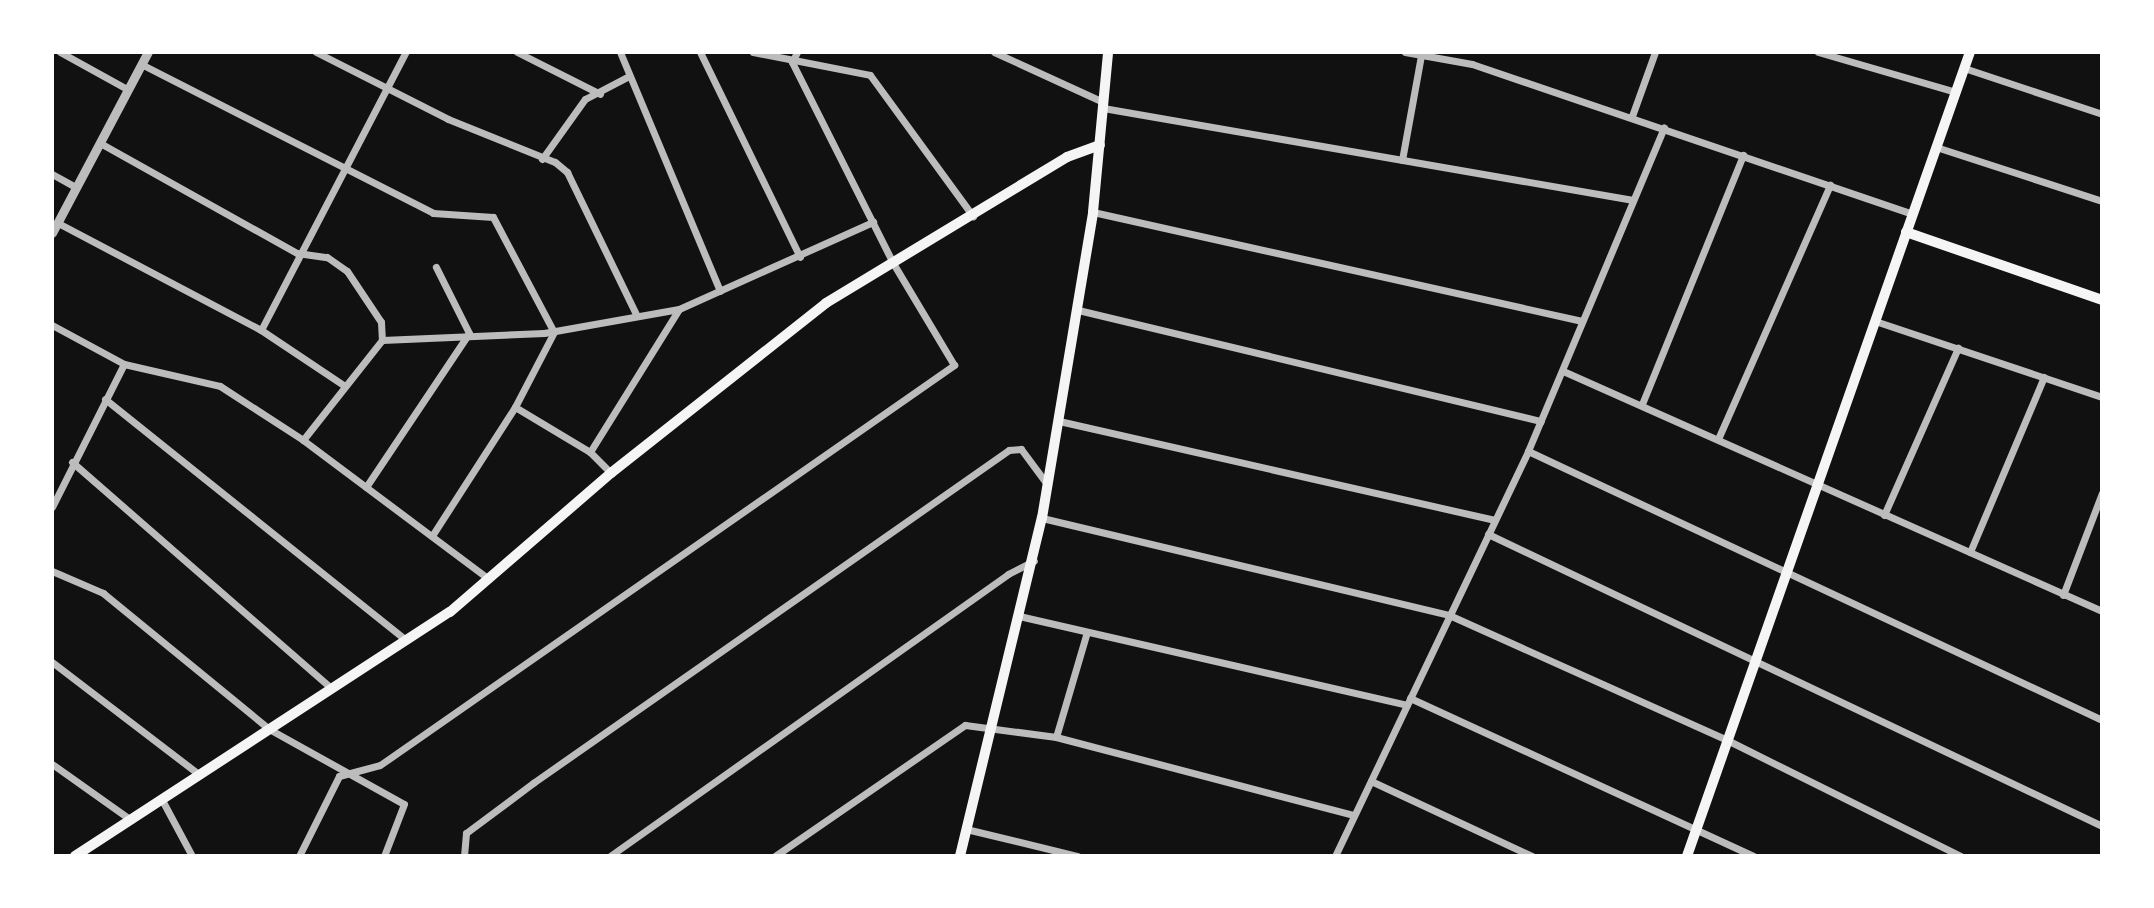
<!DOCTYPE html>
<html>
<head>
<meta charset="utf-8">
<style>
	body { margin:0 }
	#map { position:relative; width:2154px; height:908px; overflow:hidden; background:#111; font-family:"Golos Text",sans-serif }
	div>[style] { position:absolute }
	.minor>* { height:7px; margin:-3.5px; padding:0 3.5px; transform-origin:3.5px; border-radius:3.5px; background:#bcbcbc }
	.tertiary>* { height:9px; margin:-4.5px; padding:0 4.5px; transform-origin:4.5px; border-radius:4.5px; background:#bcbcbc }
	.secondary>* { height:10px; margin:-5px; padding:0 5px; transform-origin:5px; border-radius:5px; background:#f5f5f5 }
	span { translate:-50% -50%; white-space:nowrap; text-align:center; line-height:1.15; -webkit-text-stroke:7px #fff; paint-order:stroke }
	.frame { position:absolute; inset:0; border:54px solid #fff; pointer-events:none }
</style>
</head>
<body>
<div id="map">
	<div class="minor">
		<div style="left:60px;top:52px;width:77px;rotate:28.9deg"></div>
		<div style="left:316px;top:52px;width:148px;rotate:26.9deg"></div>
		<div style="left:448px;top:119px;width:115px;rotate:21.9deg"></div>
		<div style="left:555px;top:162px;width:16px;rotate:40deg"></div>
		<div style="left:567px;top:172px;width:160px;rotate:64.1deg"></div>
		<div style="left:517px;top:52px;width:93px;rotate:26.8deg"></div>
		<div style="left:620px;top:52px;width:259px;rotate:67.3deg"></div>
		<div style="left:700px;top:52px;width:228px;rotate:64deg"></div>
		<div style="left:753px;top:52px;width:119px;rotate:11.1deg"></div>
		<div style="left:870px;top:75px;width:175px;rotate:53.9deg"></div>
		<div style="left:994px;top:52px;width:120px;rotate:24.6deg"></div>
		<div style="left:1405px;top:52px;width:68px;rotate:10.2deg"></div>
		<div style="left:1472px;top:64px;width:466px;rotate:18.8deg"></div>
		<div style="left:1818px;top:52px;width:144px;rotate:16.2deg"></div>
		<div style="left:141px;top:64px;width:328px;rotate:27deg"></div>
		<div style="left:433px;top:213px;width:60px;rotate:3.8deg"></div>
		<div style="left:493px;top:217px;width:130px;rotate:62.1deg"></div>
		<div style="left:554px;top:332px;width:85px;rotate:117.5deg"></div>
		<div style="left:515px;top:407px;width:153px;rotate:122.8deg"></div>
		<div style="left:1964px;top:68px;width:145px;rotate:18.4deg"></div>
		<div style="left:1103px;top:108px;width:538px;rotate:9.85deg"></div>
		<div style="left:1632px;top:116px;width:68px;rotate:-70.2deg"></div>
		<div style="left:100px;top:143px;width:226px;rotate:29.2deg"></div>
		<div style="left:297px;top:253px;width:30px;rotate:8deg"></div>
		<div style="left:327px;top:257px;width:24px;rotate:35deg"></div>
		<div style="left:347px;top:271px;width:61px;rotate:56.3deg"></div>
		<div style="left:381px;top:322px;width:18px;rotate:87deg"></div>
		<div style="left:1936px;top:147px;width:175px;rotate:18deg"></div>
		<div style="left:542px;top:159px;width:74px;rotate:-54.4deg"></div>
		<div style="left:585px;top:99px;width:50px;rotate:-27.6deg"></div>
		<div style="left:1402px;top:160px;width:107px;rotate:-79.7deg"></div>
		<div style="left:52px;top:174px;width:26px;rotate:29deg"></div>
		<div style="left:1093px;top:212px;width:501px;rotate:12.57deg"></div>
		<div style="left:58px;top:223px;width:229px;rotate:27.8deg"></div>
		<div style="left:261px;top:330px;width:101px;rotate:33.7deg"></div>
		<div style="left:1078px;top:310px;width:476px;rotate:13.5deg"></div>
		<div style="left:1875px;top:321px;width:239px;rotate:18.5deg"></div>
		<div style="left:52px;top:325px;width:82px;rotate:28.4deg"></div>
		<div style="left:124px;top:364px;width:98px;rotate:12.9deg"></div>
		<div style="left:220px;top:386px;width:99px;rotate:33deg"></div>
		<div style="left:303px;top:440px;width:232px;rotate:36.8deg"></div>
		<div style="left:261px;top:330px;width:314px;rotate:-62.5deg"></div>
		<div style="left:1563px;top:371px;width:590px;rotate:24deg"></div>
		<div style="left:105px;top:399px;width:386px;rotate:38.7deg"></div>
		<div style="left:1642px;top:404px;width:269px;rotate:-67.9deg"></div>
		<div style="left:515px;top:407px;width:87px;rotate:31deg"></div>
		<div style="left:590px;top:452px;width:30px;rotate:45deg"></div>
		<div style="left:1059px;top:421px;width:447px;rotate:12.8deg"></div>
		<div style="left:1718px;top:439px;width:278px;rotate:-66.2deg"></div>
		<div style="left:303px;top:440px;width:127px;rotate:-51.7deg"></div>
		<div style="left:382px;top:340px;width:162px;rotate:-2.5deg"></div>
		<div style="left:544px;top:333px;width:137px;rotate:-10.1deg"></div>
		<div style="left:679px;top:309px;width:213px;rotate:-24.2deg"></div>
		<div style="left:1528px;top:451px;width:634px;rotate:25.11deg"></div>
		<div style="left:590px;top:452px;width:168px;rotate:-58.1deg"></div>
		<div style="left:72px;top:462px;width:344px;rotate:41.1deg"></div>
		<div style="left:366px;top:487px;width:185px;rotate:-56.2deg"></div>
		<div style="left:469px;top:333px;width:74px;rotate:-116.6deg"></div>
		<div style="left:52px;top:507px;width:160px;rotate:-63.3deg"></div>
		<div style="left:1884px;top:515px;width:183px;rotate:-66.1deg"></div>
		<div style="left:1042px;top:518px;width:418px;rotate:13.4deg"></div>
		<div style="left:1449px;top:615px;width:305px;rotate:24.2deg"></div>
		<div style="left:1727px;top:740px;width:261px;rotate:26.4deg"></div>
		<div style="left:1488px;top:534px;width:680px;rotate:25.43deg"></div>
		<div style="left:1970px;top:552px;width:190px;rotate:-67.1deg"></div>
		<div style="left:52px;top:571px;width:56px;rotate:23.3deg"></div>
		<div style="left:103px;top:593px;width:215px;rotate:39.3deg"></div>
		<div style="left:269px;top:729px;width:154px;rotate:29.1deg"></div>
		<div style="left:404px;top:804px;width:56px;rotate:111deg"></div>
		<div style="left:2063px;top:595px;width:109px;rotate:-69.1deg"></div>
		<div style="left:1019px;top:616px;width:398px;rotate:12.9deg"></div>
		<div style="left:52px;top:662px;width:186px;rotate:37.4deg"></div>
		<div style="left:1410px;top:698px;width:378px;rotate:24.7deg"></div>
		<div style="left:1056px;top:737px;width:109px;rotate:-73.6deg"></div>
		<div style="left:52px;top:764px;width:97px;rotate:35.3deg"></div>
		<div style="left:1371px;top:781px;width:178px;rotate:25deg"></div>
		<div style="left:162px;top:800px;width:64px;rotate:61.8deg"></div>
		<div style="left:966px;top:829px;width:115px;rotate:13.6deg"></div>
		<div style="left:299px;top:856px;width:89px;rotate:-63.4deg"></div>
		<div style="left:339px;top:776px;width:42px;rotate:-15deg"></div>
		<div style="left:380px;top:765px;width:700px;rotate:-34.87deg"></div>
		<div style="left:954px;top:365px;width:119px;rotate:-120.9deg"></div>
		<div style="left:893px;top:263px;width:225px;rotate:-116.7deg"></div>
		<div style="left:792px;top:62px;width:11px;rotate:-63deg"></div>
		<div style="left:464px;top:856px;width:23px;rotate:-85deg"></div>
		<div style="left:466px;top:833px;width:84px;rotate:-36.7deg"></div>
		<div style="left:533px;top:783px;width:581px;rotate:-34.98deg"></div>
		<div style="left:1009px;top:450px;width:12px;rotate:-5deg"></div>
		<div style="left:1021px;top:449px;width:44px;rotate:53.4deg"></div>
		<div style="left:610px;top:856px;width:488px;rotate:-35.3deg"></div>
		<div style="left:1008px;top:574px;width:29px;rotate:-27deg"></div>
		<div style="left:775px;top:856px;width:231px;rotate:-34.6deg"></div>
		<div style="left:965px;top:725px;width:92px;rotate:7.5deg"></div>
		<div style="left:1056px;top:737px;width:308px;rotate:14.7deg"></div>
		<div style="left:1335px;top:856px;width:449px;rotate:-64.5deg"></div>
		<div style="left:1528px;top:451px;width:351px;rotate:-67.2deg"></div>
	</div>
	<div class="tertiary">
		<div style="left:52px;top:233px;width:205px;rotate:-62.1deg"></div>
	</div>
	<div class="secondary">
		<div style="left:1906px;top:232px;width:207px;rotate:19.1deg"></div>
		<div style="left:75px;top:856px;width:447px;rotate:-33.1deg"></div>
		<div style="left:450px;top:612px;width:213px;rotate:-40.8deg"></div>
		<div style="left:611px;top:473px;width:274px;rotate:-38.3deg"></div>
		<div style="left:826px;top:303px;width:282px;rotate:-31.2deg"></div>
		<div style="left:1067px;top:157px;width:35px;rotate:-20deg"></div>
		<div style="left:960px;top:856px;width:348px;rotate:-76.4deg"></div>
		<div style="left:1042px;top:518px;width:310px;rotate:-80.5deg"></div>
		<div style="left:1093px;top:212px;width:161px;rotate:-84.6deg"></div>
		<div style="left:1687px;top:856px;width:852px;rotate:-70.61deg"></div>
	</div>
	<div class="frame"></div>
</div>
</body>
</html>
